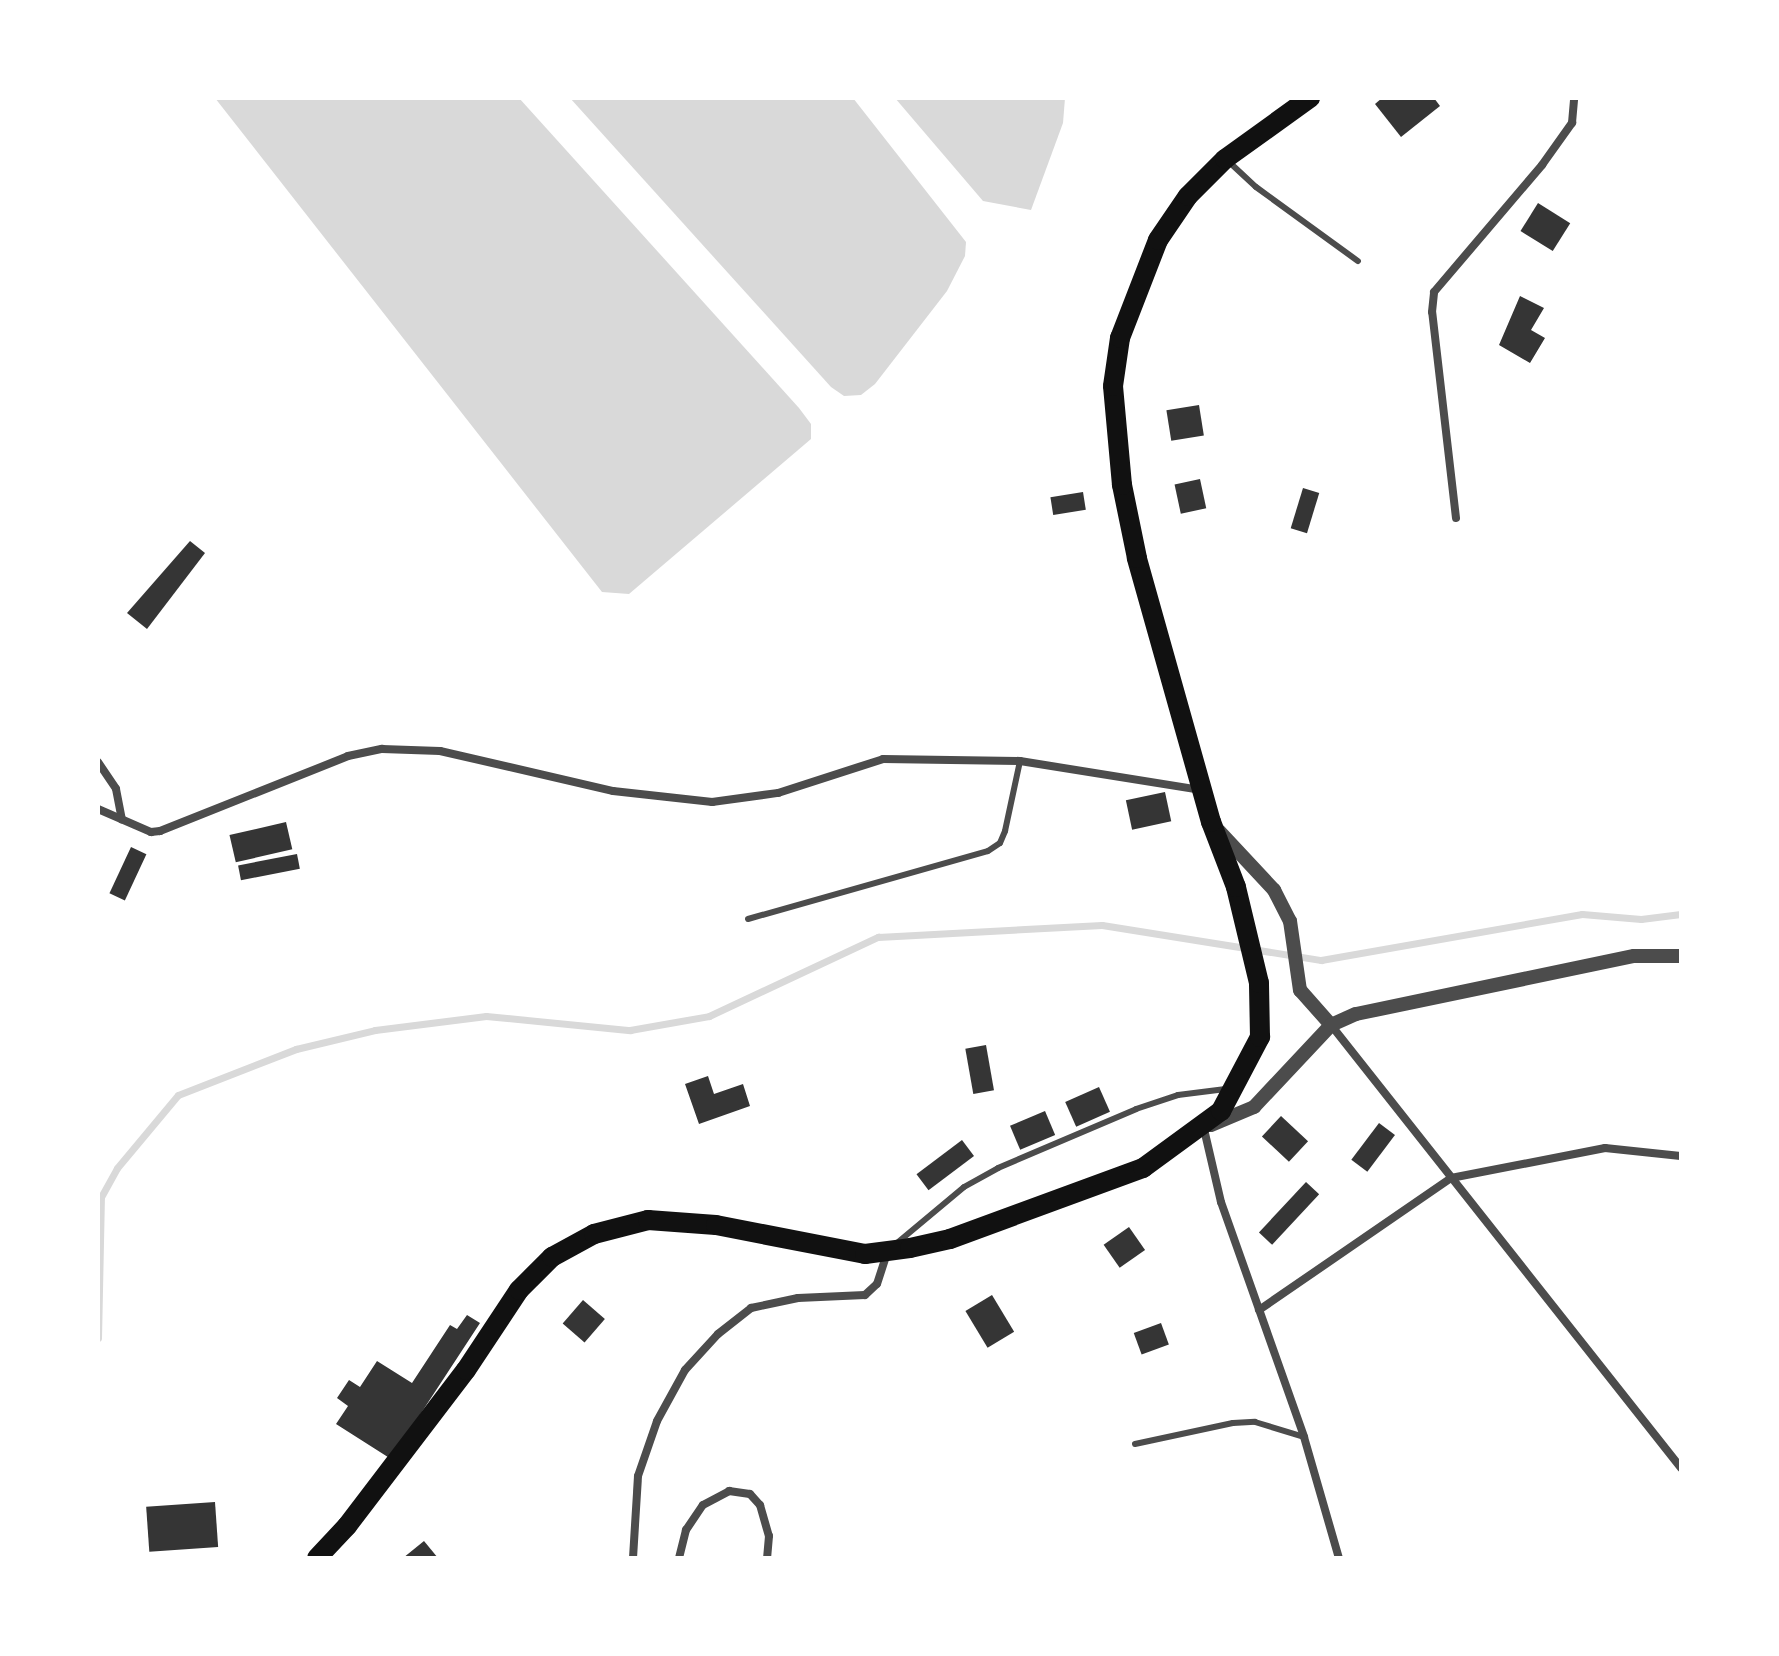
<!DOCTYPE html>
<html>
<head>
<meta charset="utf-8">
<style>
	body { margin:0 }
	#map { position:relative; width:1779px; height:1656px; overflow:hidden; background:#fff; font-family:Rubik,sans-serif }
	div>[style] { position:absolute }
	.water>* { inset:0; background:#d9d9d9 }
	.stream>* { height:7px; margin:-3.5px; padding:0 3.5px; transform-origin:3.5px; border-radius:3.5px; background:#d9d9d9 }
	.building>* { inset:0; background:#353535; transform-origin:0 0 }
	.service>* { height:6px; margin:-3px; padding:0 3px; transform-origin:3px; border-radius:3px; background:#4c4c4c }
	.minor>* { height:8px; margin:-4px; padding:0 4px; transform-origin:4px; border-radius:4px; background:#4c4c4c }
	.tertiary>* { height:14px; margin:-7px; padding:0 7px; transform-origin:7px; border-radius:7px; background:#4c4c4c }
	.trunk>* { height:20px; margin:-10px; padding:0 10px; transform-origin:10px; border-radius:10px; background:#111 }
	span { translate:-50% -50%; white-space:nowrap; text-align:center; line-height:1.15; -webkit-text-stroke:8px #fff; paint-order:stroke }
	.frame { position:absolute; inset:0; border:100px solid #fff; pointer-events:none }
</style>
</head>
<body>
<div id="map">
	<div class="water">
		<div style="clip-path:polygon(215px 98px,519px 98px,799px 408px,811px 424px,811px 439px,629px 594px,602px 592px)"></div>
		<div style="clip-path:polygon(570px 98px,853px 98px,966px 242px,965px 256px,947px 291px,875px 384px,861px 395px,844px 396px,831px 387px)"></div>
		<div style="clip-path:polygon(895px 98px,1065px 98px,1063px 123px,1031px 210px,983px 201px)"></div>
	</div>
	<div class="stream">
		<div style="left:98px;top:1338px;width:141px;rotate:-88.8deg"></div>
		<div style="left:101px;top:1197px;width:33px;rotate:-61deg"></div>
		<div style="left:117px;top:1168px;width:95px;rotate:-50.1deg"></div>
		<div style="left:178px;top:1095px;width:127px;rotate:-21.3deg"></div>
		<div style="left:296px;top:1049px;width:81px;rotate:-13.5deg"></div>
		<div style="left:375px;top:1030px;width:112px;rotate:-7.2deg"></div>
		<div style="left:486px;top:1016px;width:145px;rotate:5.6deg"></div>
		<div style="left:630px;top:1030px;width:80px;rotate:-10deg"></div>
		<div style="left:709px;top:1016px;width:187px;rotate:-25.1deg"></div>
		<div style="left:878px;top:937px;width:224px;rotate:-3.1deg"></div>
		<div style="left:1102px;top:925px;width:222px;rotate:9.1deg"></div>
		<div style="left:1321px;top:960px;width:265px;rotate:-10deg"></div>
		<div style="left:1582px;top:914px;width:59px;rotate:4.8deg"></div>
		<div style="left:1641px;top:919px;width:40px;rotate:-7.1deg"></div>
	</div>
	<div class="building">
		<div style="clip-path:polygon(1382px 98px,1434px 98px,1440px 106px,1401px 137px,1375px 104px)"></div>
		<div style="left:1538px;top:203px;width:38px;height:33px;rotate:32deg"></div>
		<div style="clip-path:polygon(1520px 296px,1544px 308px,1531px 330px,1545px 338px,1530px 363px,1499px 345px)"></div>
		<div style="left:1199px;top:405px;width:31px;height:33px;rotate:81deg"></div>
		<div style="left:1200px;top:479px;width:30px;height:26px;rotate:78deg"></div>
		<div style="left:1303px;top:488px;width:17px;height:42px;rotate:17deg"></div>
		<div style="left:1083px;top:492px;width:18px;height:33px;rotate:81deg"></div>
		<div style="clip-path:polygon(190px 541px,205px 553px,147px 629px,127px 613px)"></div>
		<div style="left:1165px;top:792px;width:30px;height:40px;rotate:78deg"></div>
		<div style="left:286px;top:822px;width:28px;height:58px;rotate:77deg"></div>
		<div style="left:131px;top:847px;width:17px;height:51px;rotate:25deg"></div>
		<div style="left:297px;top:854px;width:15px;height:60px;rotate:79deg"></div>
		<div style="left:986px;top:1045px;width:46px;height:21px;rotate:80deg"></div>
		<div style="clip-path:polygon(708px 1076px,714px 1094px,743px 1084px,750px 1106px,699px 1124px,685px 1084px)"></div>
		<div style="left:1099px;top:1087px;width:27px;height:37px;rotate:66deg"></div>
		<div style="left:1045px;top:1111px;width:26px;height:38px;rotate:67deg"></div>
		<div style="left:1281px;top:1116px;width:37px;height:28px;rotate:43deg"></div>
		<div style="left:1379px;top:1123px;width:20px;height:46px;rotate:37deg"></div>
		<div style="left:962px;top:1140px;width:20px;height:57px;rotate:53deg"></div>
		<div style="left:1306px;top:1182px;width:18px;height:69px;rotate:43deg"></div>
		<div style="left:1129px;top:1227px;width:28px;height:31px;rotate:55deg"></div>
		<div style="left:992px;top:1295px;width:43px;height:31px;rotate:59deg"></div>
		<div style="left:583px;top:1300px;width:29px;height:31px;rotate:41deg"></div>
		<div style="clip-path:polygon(467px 1315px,480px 1323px,391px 1459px,336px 1424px,348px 1406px,337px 1398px,349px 1380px,360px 1387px,377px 1361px,412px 1383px,450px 1325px,457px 1329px)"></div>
		<div style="left:1161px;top:1323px;width:23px;height:29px;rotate:70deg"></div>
		<div style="left:215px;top:1502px;width:45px;height:69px;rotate:86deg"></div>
		<div style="clip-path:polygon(424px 1541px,438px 1558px,403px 1558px)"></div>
	</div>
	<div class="service">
		<div style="left:1228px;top:161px;width:38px;rotate:43deg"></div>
		<div style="left:1256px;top:187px;width:126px;rotate:36deg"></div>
		<div style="left:748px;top:919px;width:249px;rotate:-15.8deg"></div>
		<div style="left:988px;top:851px;width:14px;rotate:-34deg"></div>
		<div style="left:1000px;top:843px;width:13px;rotate:-67deg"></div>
		<div style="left:1005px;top:831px;width:72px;rotate:-77.9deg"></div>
		<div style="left:897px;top:1243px;width:87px;rotate:-39.9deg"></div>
		<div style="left:964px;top:1187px;width:39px;rotate:-29deg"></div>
		<div style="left:998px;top:1168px;width:150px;rotate:-23.1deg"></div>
		<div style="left:1136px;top:1109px;width:44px;rotate:-18.4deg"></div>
		<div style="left:1178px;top:1095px;width:48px;rotate:-7.1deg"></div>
		<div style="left:1135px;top:1444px;width:100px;rotate:-12.1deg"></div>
		<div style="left:1233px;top:1423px;width:22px;rotate:-3deg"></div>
		<div style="left:1255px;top:1422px;width:51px;rotate:17deg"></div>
	</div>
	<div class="minor">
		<div style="left:1456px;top:518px;width:207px;rotate:-96.6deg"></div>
		<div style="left:1432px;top:312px;width:20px;rotate:-84deg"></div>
		<div style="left:1434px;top:292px;width:167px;rotate:-49.6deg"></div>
		<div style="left:1542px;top:165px;width:52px;rotate:-54.5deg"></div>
		<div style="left:1572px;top:123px;width:25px;rotate:-85deg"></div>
		<div style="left:98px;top:762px;width:32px;rotate:56deg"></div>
		<div style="left:116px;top:789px;width:31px;rotate:79deg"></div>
		<div style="left:98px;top:809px;width:58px;rotate:23.5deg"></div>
		<div style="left:151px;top:832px;width:9px;rotate:-6deg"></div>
		<div style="left:160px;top:831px;width:202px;rotate:-21.7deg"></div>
		<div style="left:348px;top:756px;width:35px;rotate:-12deg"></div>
		<div style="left:382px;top:749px;width:58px;rotate:2deg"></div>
		<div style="left:440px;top:751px;width:178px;rotate:13deg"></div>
		<div style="left:613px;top:791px;width:100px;rotate:6.3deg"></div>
		<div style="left:712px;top:802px;width:67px;rotate:-7.8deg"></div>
		<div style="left:778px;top:793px;width:110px;rotate:-17.9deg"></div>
		<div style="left:883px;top:759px;width:137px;rotate:0.8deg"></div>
		<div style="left:1020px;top:761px;width:184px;rotate:9.1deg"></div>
		<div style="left:1331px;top:1025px;width:565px;rotate:51.69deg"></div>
		<div style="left:1204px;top:1129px;width:75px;rotate:76.9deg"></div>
		<div style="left:1221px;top:1202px;width:249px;rotate:70.5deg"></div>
		<div style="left:1304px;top:1437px;width:126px;rotate:73.9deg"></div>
		<div style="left:1259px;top:1310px;width:233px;rotate:-34.5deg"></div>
		<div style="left:1451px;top:1178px;width:157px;rotate:-11deg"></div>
		<div style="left:1605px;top:1148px;width:76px;rotate:6deg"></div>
		<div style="left:633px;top:1558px;width:82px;rotate:-86.5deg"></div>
		<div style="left:638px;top:1476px;width:58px;rotate:-70.9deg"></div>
		<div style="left:657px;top:1421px;width:58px;rotate:-61.2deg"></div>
		<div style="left:685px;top:1370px;width:49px;rotate:-47.5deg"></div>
		<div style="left:718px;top:1334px;width:42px;rotate:-38.2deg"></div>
		<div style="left:751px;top:1308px;width:48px;rotate:-12deg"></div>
		<div style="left:798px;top:1298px;width:67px;rotate:-2.6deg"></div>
		<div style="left:865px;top:1295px;width:16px;rotate:-43deg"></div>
		<div style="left:877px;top:1284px;width:33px;rotate:-72deg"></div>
		<div style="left:679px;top:1558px;width:29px;rotate:-76deg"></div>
		<div style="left:686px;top:1530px;width:30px;rotate:-56deg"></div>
		<div style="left:703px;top:1505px;width:30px;rotate:-28deg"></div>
		<div style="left:729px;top:1491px;width:21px;rotate:8deg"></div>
		<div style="left:750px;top:1494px;width:15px;rotate:48deg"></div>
		<div style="left:760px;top:1505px;width:32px;rotate:74deg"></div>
		<div style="left:769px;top:1536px;width:22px;rotate:95deg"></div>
	</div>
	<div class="tertiary">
		<div style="left:1219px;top:831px;width:81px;rotate:47deg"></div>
		<div style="left:1274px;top:890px;width:35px;rotate:63deg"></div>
		<div style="left:1290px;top:921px;width:70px;rotate:81.8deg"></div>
		<div style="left:1300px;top:990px;width:47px;rotate:48.5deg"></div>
		<div style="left:1211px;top:1125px;width:47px;rotate:-22.7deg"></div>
		<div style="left:1254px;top:1107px;width:112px;rotate:-46.8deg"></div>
		<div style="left:1331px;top:1025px;width:27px;rotate:-24deg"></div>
		<div style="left:1356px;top:1014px;width:284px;rotate:-11.8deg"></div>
		<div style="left:1634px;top:956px;width:47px"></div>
	</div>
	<div class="trunk">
		<div style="left:317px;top:1558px;width:44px;rotate:-46.8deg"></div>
		<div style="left:347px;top:1526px;width:196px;rotate:-52.7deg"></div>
		<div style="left:466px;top:1370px;width:96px;rotate:-56.5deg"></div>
		<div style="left:519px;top:1290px;width:47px;rotate:-45deg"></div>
		<div style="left:552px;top:1257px;width:48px;rotate:-28.7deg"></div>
		<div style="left:594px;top:1234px;width:56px;rotate:-14.5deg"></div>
		<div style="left:648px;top:1220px;width:68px;rotate:4.2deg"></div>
		<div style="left:716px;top:1225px;width:152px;rotate:11deg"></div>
		<div style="left:865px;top:1254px;width:45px;rotate:-7.6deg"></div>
		<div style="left:910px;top:1248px;width:41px;rotate:-12.7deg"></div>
		<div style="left:950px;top:1239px;width:206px;rotate:-20.2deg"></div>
		<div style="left:1143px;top:1168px;width:97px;rotate:-36.2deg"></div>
		<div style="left:1221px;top:1111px;width:84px;rotate:-62.2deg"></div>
		<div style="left:1260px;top:1037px;width:54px;rotate:-91.1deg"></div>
		<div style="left:1259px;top:983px;width:99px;rotate:-103.5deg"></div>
		<div style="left:1236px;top:887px;width:70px;rotate:-111deg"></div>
		<div style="left:1211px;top:822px;width:274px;rotate:-105.7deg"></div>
		<div style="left:1137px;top:558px;width:75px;rotate:-101.6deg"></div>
		<div style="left:1122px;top:485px;width:99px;rotate:-95.2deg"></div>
		<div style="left:1113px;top:386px;width:49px;rotate:-81.7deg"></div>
		<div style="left:1120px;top:338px;width:105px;rotate:-68.8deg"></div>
		<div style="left:1158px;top:240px;width:53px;rotate:-55.7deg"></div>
		<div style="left:1188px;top:196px;width:52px;rotate:-45deg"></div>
		<div style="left:1225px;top:159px;width:105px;rotate:-35.7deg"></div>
	</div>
	<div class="frame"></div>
</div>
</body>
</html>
